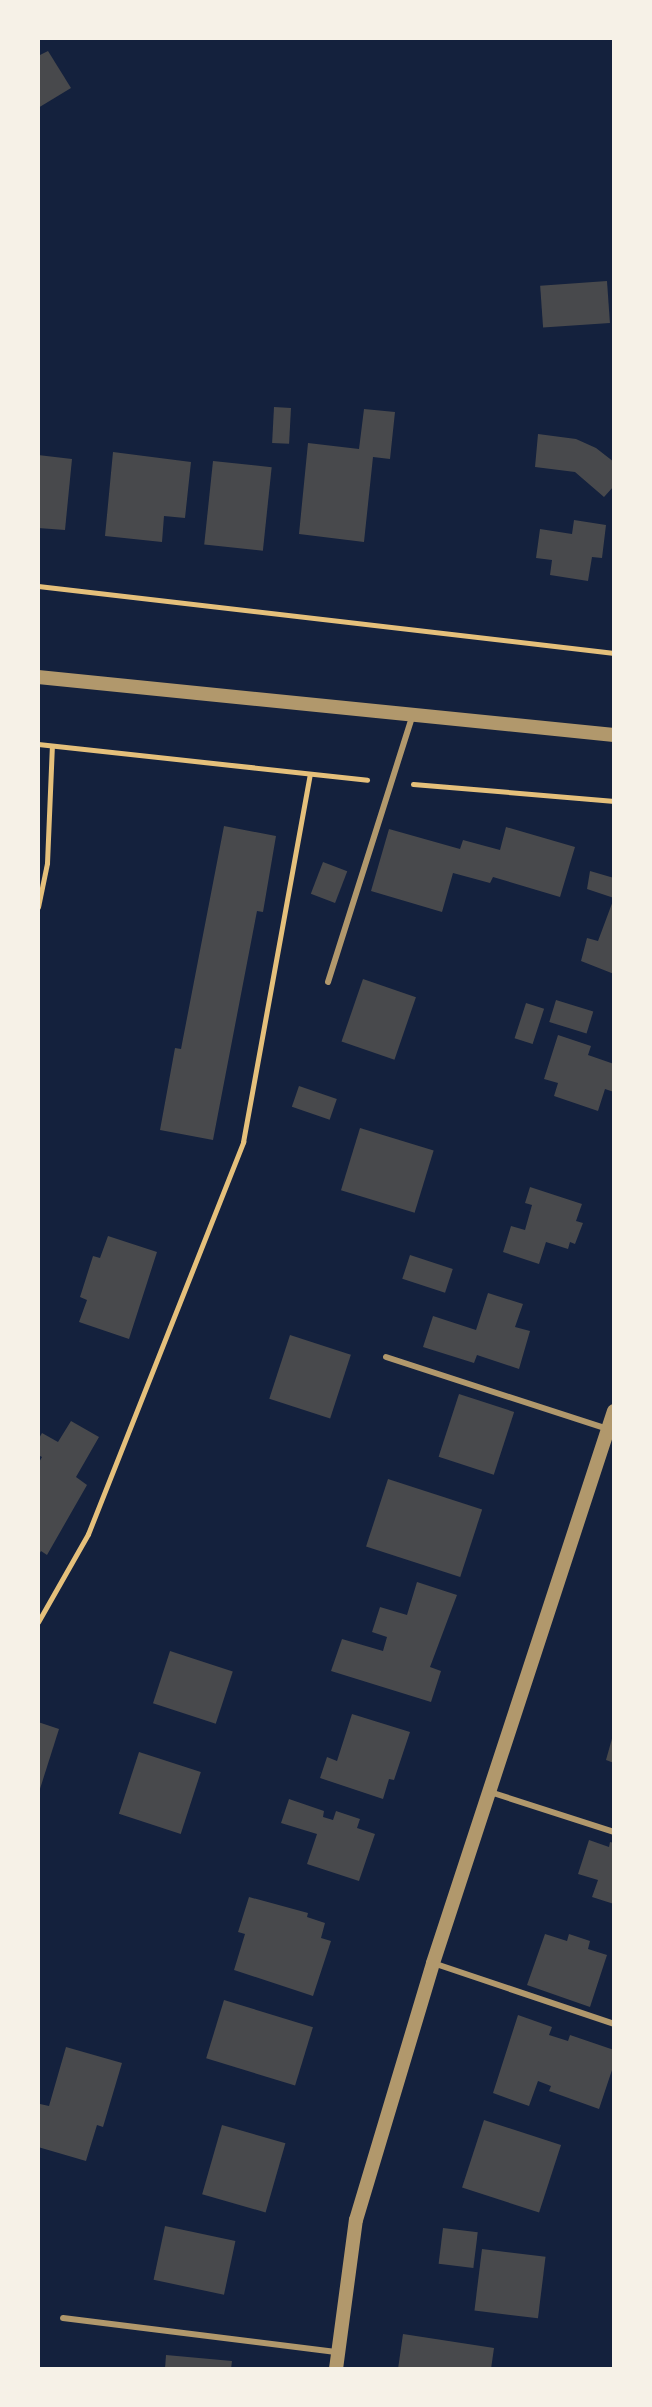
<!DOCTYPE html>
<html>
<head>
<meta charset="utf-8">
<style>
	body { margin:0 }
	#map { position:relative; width:652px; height:2407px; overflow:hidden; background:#14213d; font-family:Mulish,sans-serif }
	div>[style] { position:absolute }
	.building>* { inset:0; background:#48494c; transform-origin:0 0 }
	.path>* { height:5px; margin:-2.5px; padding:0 2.5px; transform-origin:2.5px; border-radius:2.5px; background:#e5c07b }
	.service>* { height:6px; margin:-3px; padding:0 3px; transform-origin:3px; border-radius:3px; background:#b1986c }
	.tertiary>* { height:14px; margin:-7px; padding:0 7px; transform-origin:7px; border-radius:7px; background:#b1986c }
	span { translate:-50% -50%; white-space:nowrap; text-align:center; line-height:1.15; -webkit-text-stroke:6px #f6f1e7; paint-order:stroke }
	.frame { position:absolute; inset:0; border:40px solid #f6f1e7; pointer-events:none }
</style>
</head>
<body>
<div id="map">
	<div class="building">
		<div style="clip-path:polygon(48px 51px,71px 88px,38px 108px,38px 56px)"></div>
		<div style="left:607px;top:281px;width:42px;height:67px;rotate:86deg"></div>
		<div style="left:274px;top:407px;width:17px;height:36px;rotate:3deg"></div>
		<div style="clip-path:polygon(364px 409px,395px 412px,390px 459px,373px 457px,364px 542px,299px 534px,308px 443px,359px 449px)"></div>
		<div style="clip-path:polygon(538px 434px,576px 439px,596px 448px,614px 462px,614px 486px,604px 497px,575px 472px,535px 467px)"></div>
		<div style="clip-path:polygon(113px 452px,191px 462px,185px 518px,164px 516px,162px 542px,105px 536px)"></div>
		<div style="clip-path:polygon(38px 455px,72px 459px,65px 530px,38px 528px)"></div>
		<div style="left:213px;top:461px;width:59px;height:84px;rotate:6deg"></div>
		<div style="clip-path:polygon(574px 520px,606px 525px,602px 558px,592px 557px,588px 581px,550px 575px,552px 560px,536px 558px,540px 529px,572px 534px)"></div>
		<div style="clip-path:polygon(224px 826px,276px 836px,263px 912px,257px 911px,213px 1140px,160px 1130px,175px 1048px,181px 1049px)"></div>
		<div style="clip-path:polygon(506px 827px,575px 847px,560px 897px,493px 877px,490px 883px,453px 873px,442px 912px,371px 891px,389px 829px,460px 849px,463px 840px,500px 850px)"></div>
		<div style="left:323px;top:862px;width:26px;height:34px;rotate:21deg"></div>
		<div style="clip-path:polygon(590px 871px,614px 878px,614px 974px,581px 961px,587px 938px,598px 941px,614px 898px,587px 889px)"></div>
		<div style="left:363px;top:979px;width:56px;height:66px;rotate:19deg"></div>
		<div style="left:556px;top:1000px;width:39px;height:23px;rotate:17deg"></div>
		<div style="left:526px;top:1003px;width:19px;height:37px;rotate:18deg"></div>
		<div style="clip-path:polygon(558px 1035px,591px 1046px,588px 1055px,614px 1064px,614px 1092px,605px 1089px,598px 1111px,554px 1096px,558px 1083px,544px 1079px)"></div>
		<div style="left:299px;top:1086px;width:40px;height:22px;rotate:19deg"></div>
		<div style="left:360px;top:1128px;width:77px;height:65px;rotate:17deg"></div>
		<div style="clip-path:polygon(530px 1187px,582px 1204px,576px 1221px,583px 1223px,575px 1244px,570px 1242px,568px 1249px,546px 1242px,539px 1264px,503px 1252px,511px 1226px,525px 1230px,532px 1205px,525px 1203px)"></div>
		<div style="clip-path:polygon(108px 1236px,157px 1252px,129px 1339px,79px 1322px,87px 1300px,80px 1297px,93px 1256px,100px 1258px)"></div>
		<div style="left:410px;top:1255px;width:45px;height:25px;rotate:18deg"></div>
		<div style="clip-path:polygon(488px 1293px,523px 1304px,515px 1327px,530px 1331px,519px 1369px,477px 1355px,474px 1363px,423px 1347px,433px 1316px,476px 1330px)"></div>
		<div style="left:290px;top:1335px;width:64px;height:67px;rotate:18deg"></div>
		<div style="left:459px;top:1394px;width:58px;height:66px;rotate:18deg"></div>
		<div style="clip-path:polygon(71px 1421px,99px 1437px,76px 1477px,87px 1485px,47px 1555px,41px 1551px,38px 1556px,38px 1464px,42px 1457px,38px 1455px,38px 1440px,42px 1433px,58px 1442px)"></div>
		<div style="left:388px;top:1479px;width:99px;height:71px;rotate:18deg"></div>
		<div style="clip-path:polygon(417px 1582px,457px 1595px,430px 1667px,441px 1671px,431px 1702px,331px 1671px,342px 1639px,383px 1651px,387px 1637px,372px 1632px,380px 1607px,407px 1615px)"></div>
		<div style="left:170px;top:1651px;width:66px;height:55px;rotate:18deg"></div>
		<div style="clip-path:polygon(352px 1714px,410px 1732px,394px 1780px,389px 1779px,383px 1799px,320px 1778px,327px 1757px,337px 1761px)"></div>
		<div style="clip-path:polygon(38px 1722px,59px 1729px,39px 1792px,38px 1792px)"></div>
		<div style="clip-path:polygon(613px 1735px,614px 1735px,614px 1763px,606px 1760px)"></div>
		<div style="left:139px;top:1752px;width:65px;height:65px;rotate:18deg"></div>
		<div style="clip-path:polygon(289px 1799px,324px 1811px,323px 1817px,333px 1820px,336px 1811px,360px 1819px,357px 1828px,375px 1834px,359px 1881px,307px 1864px,317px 1834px,281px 1823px)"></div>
		<div style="clip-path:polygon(589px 1840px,609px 1847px,610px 1842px,614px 1843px,614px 1904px,592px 1897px,598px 1880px,578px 1874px)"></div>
		<div style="clip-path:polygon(249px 1897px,308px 1913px,307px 1917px,325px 1923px,321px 1938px,331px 1941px,313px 1996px,234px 1970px,245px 1934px,238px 1932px)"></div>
		<div style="clip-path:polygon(545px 1934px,567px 1941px,569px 1934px,590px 1941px,588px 1949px,607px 1955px,590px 2007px,527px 1985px)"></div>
		<div style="left:224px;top:2000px;width:93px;height:61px;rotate:17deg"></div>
		<div style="clip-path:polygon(518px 2015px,552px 2027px,549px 2035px,568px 2041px,570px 2035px,614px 2050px,614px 2064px,599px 2109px,549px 2091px,551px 2086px,538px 2081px,529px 2106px,493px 2093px)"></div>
		<div style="clip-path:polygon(66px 2047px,122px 2063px,103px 2127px,97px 2125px,86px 2161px,38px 2147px,38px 2111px,40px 2104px,49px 2106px)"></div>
		<div style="left:484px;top:2120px;width:81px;height:71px;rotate:18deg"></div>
		<div style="left:222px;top:2125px;width:66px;height:72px;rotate:16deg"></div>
		<div style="left:165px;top:2226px;width:72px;height:55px;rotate:12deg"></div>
		<div style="left:443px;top:2228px;width:35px;height:36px;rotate:7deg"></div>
		<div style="left:482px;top:2249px;width:64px;height:62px;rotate:7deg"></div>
		<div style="clip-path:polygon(403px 2334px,494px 2348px,491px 2369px,398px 2369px)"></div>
		<div style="clip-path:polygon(166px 2355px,232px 2361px,231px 2369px,165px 2369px)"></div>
	</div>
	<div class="path">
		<div style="left:38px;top:586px;width:580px;rotate:6.63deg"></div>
		<div style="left:38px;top:744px;width:331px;rotate:6.2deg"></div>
		<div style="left:413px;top:784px;width:202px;rotate:4.8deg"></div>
		<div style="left:38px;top:907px;width:45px;rotate:-78.4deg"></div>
		<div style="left:47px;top:863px;width:117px;rotate:-87.6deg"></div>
		<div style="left:38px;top:1622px;width:101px;rotate:-60.4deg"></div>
		<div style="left:88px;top:1534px;width:422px;rotate:-68.4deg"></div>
		<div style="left:243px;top:1142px;width:374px;rotate:-79.7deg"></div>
	</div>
	<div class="service">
		<div style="left:328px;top:982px;width:278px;rotate:-72.4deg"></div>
		<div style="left:386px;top:1357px;width:232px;rotate:18deg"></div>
		<div style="left:490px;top:1792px;width:130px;rotate:17.9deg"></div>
		<div style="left:433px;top:1963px;width:191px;rotate:18.6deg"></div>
		<div style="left:63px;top:2318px;width:275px;rotate:7.1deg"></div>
	</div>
	<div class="tertiary">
		<div style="left:38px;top:677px;width:579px;rotate:5.75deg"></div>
		<div style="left:336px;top:2369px;width:150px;rotate:-82.4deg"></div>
		<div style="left:356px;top:2220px;width:268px;rotate:-73.3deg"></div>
		<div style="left:433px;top:1963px;width:581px;rotate:-71.85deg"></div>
	</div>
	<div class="frame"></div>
</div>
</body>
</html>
